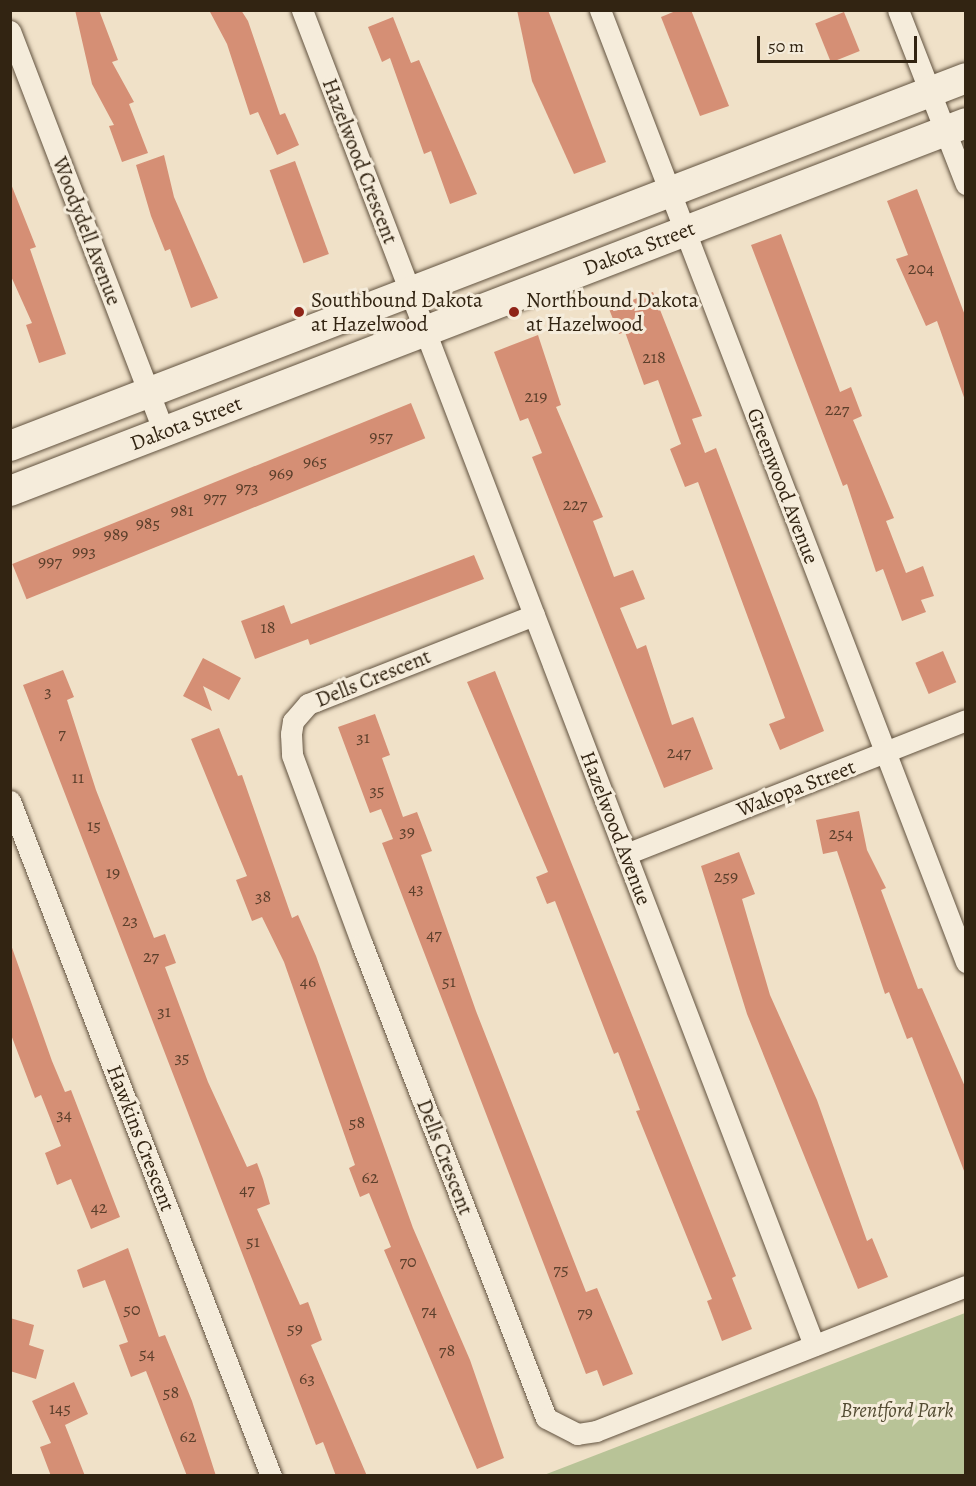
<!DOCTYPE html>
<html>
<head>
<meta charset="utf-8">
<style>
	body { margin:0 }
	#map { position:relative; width:976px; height:1486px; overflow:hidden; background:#f0e1c8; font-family:Alegreya,serif }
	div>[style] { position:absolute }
	.green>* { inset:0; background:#b8c397 }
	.building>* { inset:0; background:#d58f75; transform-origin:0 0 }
	.roads { filter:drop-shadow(0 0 2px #625340) drop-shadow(0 0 2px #625340) }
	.street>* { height:21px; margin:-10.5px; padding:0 10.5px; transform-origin:10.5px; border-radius:10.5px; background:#f5ecdb }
	.secondary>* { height:30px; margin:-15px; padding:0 15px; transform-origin:15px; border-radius:15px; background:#f5ecdb }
	.dots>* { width:16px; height:16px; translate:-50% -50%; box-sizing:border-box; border:3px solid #f5ecdb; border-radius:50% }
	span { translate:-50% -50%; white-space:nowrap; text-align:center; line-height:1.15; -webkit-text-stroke:6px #f5ecdb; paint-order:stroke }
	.number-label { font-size:18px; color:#5b3f2b }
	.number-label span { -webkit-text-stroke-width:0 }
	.street-label { font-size:21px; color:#322412 }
	.poi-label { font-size:21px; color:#322412 }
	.left { translate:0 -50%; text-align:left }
	.park-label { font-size:21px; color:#544c33; font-style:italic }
	.frame { position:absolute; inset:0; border:12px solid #322412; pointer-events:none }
	.scale { position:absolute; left:757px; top:36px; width:160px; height:27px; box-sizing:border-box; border:3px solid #322412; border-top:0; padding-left:8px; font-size:18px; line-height:21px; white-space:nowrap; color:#322412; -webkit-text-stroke:4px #f5ecdb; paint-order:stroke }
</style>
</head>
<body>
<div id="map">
	<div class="green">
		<div style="clip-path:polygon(965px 1313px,965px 1475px,544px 1475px)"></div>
	</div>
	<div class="building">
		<div style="clip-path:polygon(75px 10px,99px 10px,118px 60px,112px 62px,134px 102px,129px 104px,148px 153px,122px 162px,109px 126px,114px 125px,92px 84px)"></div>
		<div style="clip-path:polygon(209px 10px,241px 10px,248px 21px,280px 115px,285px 113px,299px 145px,277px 155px,258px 112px,250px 115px,227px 44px)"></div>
		<div style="clip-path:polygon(517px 10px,548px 10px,606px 162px,574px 174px,532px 81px)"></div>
		<div style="clip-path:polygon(678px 10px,691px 10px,729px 106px,700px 116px,661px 17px)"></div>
		<div style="left:844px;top:12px;width:42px;height:31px;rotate:68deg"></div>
		<div style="clip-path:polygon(393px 17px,411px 63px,419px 60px,477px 194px,450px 204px,431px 151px,424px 154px,390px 58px,382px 62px,368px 27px)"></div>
		<div style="clip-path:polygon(164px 155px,174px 197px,218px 298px,191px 308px,170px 249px,165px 251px,151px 216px,136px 165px)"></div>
		<div style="left:295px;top:161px;width:99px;height:27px;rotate:70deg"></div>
		<div style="clip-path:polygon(11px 184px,36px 247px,30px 249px,66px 354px,39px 363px,26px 325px,32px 323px,10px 274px)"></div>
		<div style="clip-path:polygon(917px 189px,966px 318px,966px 403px,937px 321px,926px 326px,896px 259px,908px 255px,887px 201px)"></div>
		<div style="clip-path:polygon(781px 234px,840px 392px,851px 387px,862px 416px,853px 420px,894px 518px,886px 521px,906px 573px,923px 566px,934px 596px,921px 600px,926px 612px,902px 621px,883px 569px,876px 572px,847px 484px,843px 486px,751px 245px)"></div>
		<div style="clip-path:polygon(653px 292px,702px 416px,692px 419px,705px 453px,716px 448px,824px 731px,780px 750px,769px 724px,785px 718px,698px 482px,685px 487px,670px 449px,681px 444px,658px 380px,644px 385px,625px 332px,619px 334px,609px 309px)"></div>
		<div style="clip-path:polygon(538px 335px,561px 405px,556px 407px,603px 517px,593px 521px,614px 577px,633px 570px,645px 599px,620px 608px,637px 649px,646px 645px,672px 725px,693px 717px,713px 769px,664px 788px,532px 457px,542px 453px,528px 418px,520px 421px,494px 352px)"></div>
		<div style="left:411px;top:403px;width:38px;height:430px;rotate:68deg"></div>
		<div style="clip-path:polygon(474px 555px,484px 579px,310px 645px,308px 639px,255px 659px,241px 621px,284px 605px,291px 624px)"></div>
		<div style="left:943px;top:651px;width:34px;height:30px;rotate:67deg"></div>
		<div style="clip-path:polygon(203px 658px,241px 678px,229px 700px,203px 686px,212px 711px,183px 696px)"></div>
		<div style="clip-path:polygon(63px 670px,74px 697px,67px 700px,96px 790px,154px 938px,165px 934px,176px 963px,165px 967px,208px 1082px,247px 1167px,257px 1163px,263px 1179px,270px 1204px,257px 1209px,300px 1305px,308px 1302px,322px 1340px,311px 1345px,367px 1476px,336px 1476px,323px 1442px,316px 1445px,23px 685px)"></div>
		<div style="clip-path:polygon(495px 671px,736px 1276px,732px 1278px,752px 1329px,722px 1341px,707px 1301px,712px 1299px,636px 1111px,640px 1110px,618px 1052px,614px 1054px,555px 901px,547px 904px,536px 877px,548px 872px,467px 682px)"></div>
		<div style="clip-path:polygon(375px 714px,390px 755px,382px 758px,403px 817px,417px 812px,432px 851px,421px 855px,476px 1011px,586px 1292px,597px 1288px,633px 1374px,603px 1386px,597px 1370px,586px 1374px,382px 843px,393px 839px,381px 809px,370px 813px,338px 727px)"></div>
		<div style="clip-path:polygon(219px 728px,238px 776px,242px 775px,292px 918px,298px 915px,316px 956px,413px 1228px,470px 1360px,504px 1458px,477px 1469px,384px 1250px,391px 1247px,369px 1193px,360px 1197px,349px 1168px,355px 1165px,284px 962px,262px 917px,252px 921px,236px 880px,247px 876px,191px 739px)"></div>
		<div style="clip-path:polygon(859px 811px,867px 850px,886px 888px,881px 890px,918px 989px,922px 988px,966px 1089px,966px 1176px,912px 1037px,907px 1039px,889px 992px,885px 994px,837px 851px,823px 854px,816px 820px)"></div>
		<div style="clip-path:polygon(739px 852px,755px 894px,742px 899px,770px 995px,817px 1100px,867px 1241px,872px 1238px,888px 1277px,858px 1289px,747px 1014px,701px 866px)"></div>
		<div style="clip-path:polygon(10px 942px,52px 1061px,65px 1092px,71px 1090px,120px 1217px,91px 1229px,71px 1179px,57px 1185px,45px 1153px,61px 1146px,41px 1095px,35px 1098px,10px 1032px)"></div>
		<div style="clip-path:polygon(128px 1248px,159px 1337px,165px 1335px,192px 1401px,216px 1476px,187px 1476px,146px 1371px,131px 1377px,119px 1345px,128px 1342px,105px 1280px,83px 1288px,77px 1270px)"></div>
		<div style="clip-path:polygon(10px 1318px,34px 1325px,29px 1345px,44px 1350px,36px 1379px,10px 1371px)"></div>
		<div style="clip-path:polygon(74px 1382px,88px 1414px,65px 1425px,85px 1476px,51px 1476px,40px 1447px,51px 1443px,32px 1401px)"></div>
	</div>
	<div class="roads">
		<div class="street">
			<div style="left:302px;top:10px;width:1430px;rotate:69.02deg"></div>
			<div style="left:600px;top:10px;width:1020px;rotate:68.97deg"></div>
			<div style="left:898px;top:10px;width:187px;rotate:68.7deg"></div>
			<div style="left:10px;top:31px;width:430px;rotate:69deg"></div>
			<div style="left:534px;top:615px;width:243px;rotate:158.5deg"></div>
			<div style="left:308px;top:704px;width:23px;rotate:131deg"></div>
			<div style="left:293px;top:721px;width:13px;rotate:99deg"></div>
			<div style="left:291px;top:734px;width:21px;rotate:87deg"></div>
			<div style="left:292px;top:755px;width:202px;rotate:69.7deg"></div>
			<div style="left:362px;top:944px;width:508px;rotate:68.78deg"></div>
			<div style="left:546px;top:1418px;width:35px;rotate:27deg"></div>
			<div style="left:577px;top:1434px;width:19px;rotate:-9deg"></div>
			<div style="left:596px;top:1431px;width:397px;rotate:-21.4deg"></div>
			<div style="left:10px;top:801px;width:724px;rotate:68.86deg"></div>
			<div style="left:626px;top:854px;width:365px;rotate:-21.5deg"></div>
		</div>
		<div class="secondary">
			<div style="left:10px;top:446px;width:1024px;rotate:-21.05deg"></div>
			<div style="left:10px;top:491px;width:1024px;rotate:-21.05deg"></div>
		</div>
	</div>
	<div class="dots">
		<div style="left:299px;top:312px;background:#8f2418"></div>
		<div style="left:514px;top:312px;background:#8f2418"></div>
	</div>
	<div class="number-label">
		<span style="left:921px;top:268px">204</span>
		<span style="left:654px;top:357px">218</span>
		<span style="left:536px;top:396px">219</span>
		<span style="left:837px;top:409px">227</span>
		<span style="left:381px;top:436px">957</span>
		<span style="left:315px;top:461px">965</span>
		<span style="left:281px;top:473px">969</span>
		<span style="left:247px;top:487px">973</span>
		<span style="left:215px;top:497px">977</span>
		<span style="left:575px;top:504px">227</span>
		<span style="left:182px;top:510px">981</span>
		<span style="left:148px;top:523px">985</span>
		<span style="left:116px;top:534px">989</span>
		<span style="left:84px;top:551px">993</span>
		<span style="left:50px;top:561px">997</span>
		<span style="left:268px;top:627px">18</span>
		<span style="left:48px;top:691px">3</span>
		<span style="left:62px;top:733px">7</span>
		<span style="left:363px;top:737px">31</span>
		<span style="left:679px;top:752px">247</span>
		<span style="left:78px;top:777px">11</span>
		<span style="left:377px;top:790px">35</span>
		<span style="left:94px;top:825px">15</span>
		<span style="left:407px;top:831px">39</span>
		<span style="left:841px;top:833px">254</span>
		<span style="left:113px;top:872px">19</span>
		<span style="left:726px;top:876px">259</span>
		<span style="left:416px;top:888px">43</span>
		<span style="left:263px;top:896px">38</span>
		<span style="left:130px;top:920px">23</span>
		<span style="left:434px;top:934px">47</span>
		<span style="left:151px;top:956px">27</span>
		<span style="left:308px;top:981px">46</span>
		<span style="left:449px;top:981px">51</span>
		<span style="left:164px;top:1011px">31</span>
		<span style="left:182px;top:1057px">35</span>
		<span style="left:64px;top:1114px">34</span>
		<span style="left:357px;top:1122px">58</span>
		<span style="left:370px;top:1177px">62</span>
		<span style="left:247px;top:1189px">47</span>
		<span style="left:99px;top:1207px">42</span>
		<span style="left:253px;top:1241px">51</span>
		<span style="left:408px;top:1261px">70</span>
		<span style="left:561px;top:1269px">75</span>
		<span style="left:132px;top:1309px">50</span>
		<span style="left:429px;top:1310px">74</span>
		<span style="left:585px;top:1312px">79</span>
		<span style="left:295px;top:1328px">59</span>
		<span style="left:447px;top:1350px">78</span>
		<span style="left:147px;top:1353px">54</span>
		<span style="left:307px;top:1378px">63</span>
		<span style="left:171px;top:1392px">58</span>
		<span style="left:60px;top:1408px">145</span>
		<span style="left:188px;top:1436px">62</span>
	</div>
	<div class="street-label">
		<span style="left:360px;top:161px;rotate:69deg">Hazelwood Crescent</span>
		<span style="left:87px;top:231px;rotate:69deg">Woodydell Avenue</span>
		<span style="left:639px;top:248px;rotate:-21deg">Dakota Street</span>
		<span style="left:186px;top:423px;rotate:-21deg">Dakota Street</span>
		<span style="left:783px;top:486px;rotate:69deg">Greenwood Avenue</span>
		<span style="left:373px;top:678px;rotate:-22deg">Dells Crescent</span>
		<span style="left:796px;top:788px;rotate:-21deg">Wakopa Street</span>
		<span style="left:616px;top:828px;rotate:69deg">Hazelwood Avenue</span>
		<span style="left:141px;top:1138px;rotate:69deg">Hawkins Crescent</span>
		<span style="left:445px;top:1157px;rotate:69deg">Dells Crescent</span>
	</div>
	<div class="poi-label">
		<span class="left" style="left:311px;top:312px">Southbound Dakota<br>at Hazelwood</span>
		<span class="left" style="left:526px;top:312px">Northbound Dakota<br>at Hazelwood</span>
	</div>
	<div class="park-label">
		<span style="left:897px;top:1410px">Brentford Park</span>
	</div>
	<div class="frame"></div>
	<div class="scale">50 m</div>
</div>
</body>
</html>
